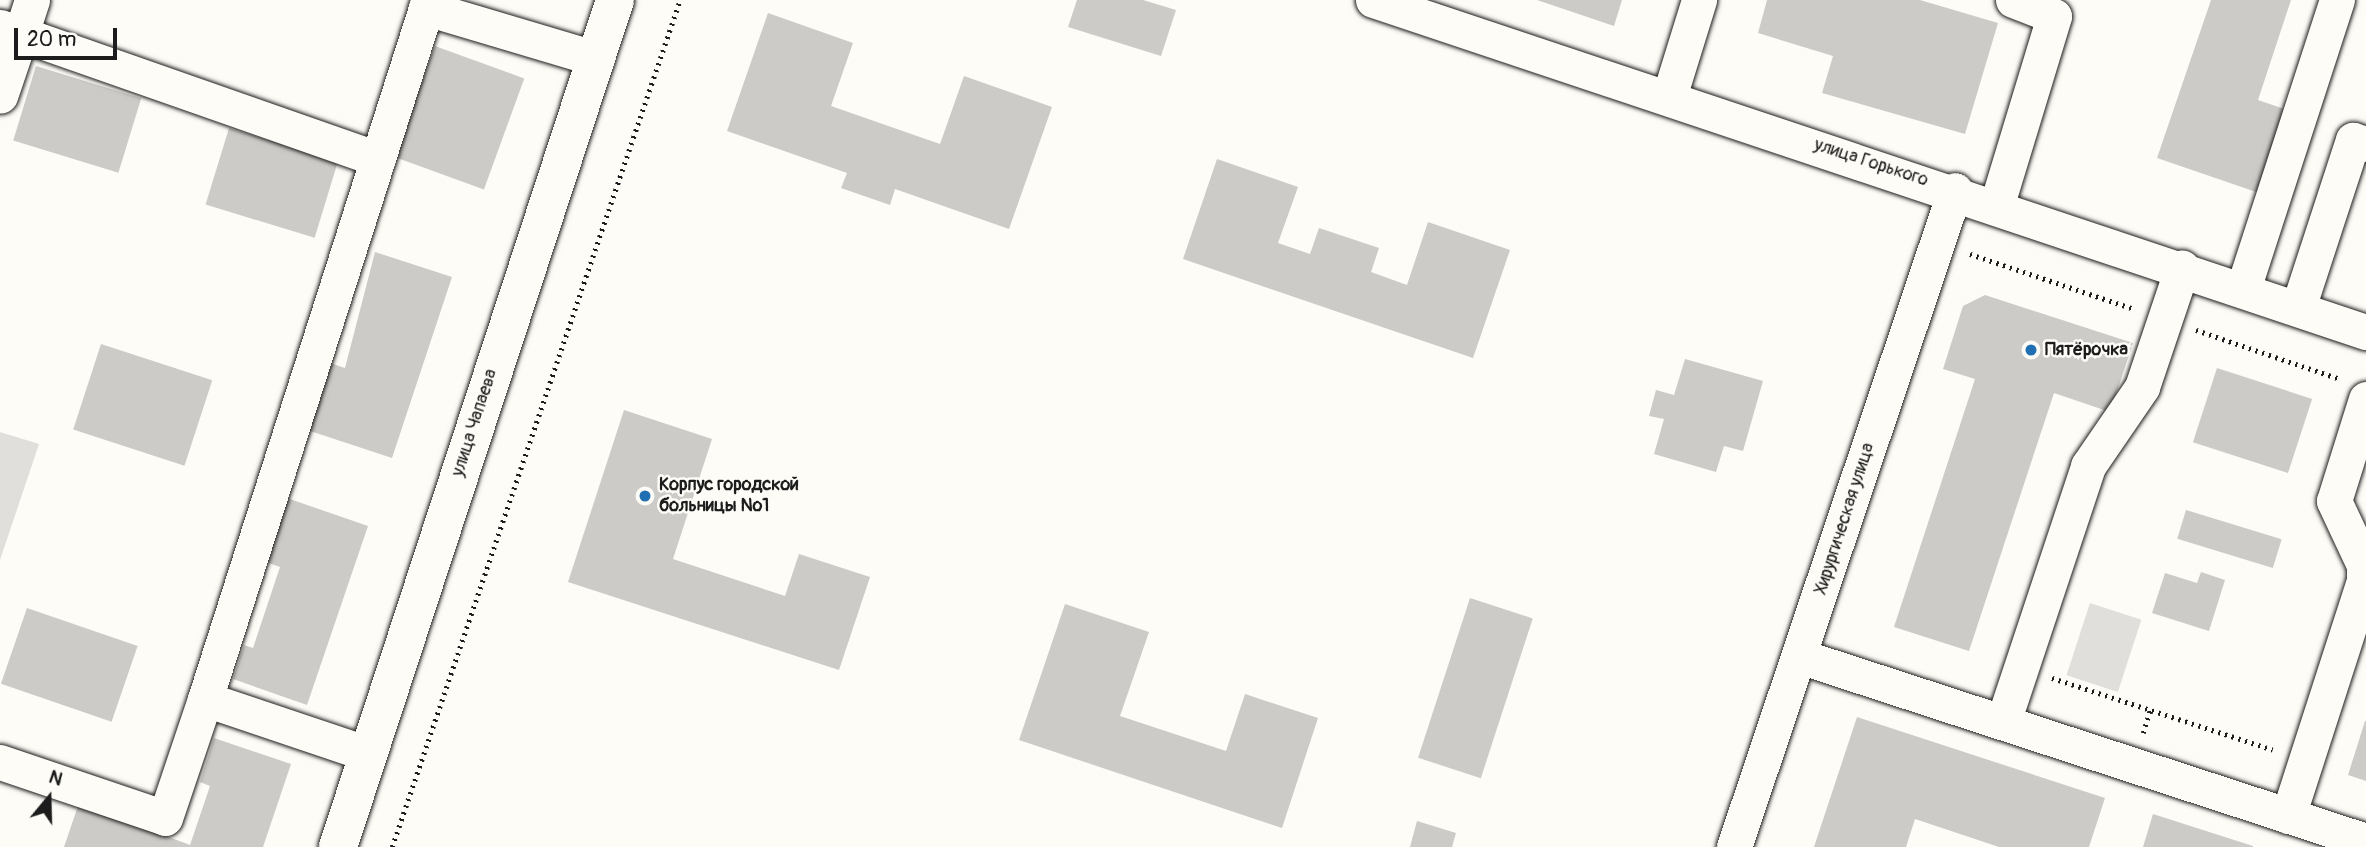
<!DOCTYPE html>
<html>
<head>
<meta charset="utf-8">
<style>
	body { margin:0 }
	#map { position:relative; width:2366px; height:847px; overflow:hidden; background:#fdfcf7; font-family:Pangolin,sans-serif }
	div>[style] { position:absolute }
	.green>* { inset:0; background:#e0dfdb; transform-origin:0 0 }
	.building>* { inset:0; background:#cccbc8; transform-origin:0 0 }
	.path>* { height:4.5px; margin-top:-2.25px; transform-origin:0; background:repeating-linear-gradient(90deg,#1c1c1c 0 2px,transparent 0 7px) }
	.roads { filter:drop-shadow(0 0 2px #1c1c1c) drop-shadow(0 0 2px #1c1c1c) }
	.minor>* { height:35px; margin:-17.5px; padding:0 17.5px; transform-origin:17.5px; border-radius:17.5px; background:#fdfcf7 }
	.major>* { height:38px; margin:-19px; padding:0 19px; transform-origin:19px; border-radius:19px; background:#fdfcf7 }
	.dots>* { width:19px; height:19px; translate:-50% -50%; box-sizing:border-box; border:4px solid #fdfcf7; border-radius:50% }
	span { translate:-50% -50%; white-space:nowrap; text-align:center; line-height:1.15; -webkit-text-stroke:5px #fdfcf7; paint-order:stroke }
	.street-label { font-size:18px; color:#1c1c1c }
	.poi-label { font-size:18px; color:#1c1c1c; font-weight:700 }
	.left { translate:0 -50%; text-align:left }
	.north { position:absolute; left:14px; top:763px; width:70px; height:70px; -webkit-text-stroke:5px #fdfcf7; paint-order:stroke; rotate:19deg; font-size:19px; font-weight:700; line-height:28px; text-align:center; color:#1c1c1c }
	.north::after { content:''; display:block; margin:auto; width:24px; height:32px; background:#1c1c1c; clip-path:polygon(50% 0,100% 100%,50% 72%,0 100%) }
	.scale { position:absolute; left:14px; top:28px; width:103px; height:32px; box-sizing:border-box; border:4px solid #1c1c1c; border-top:0; padding-left:9px; font-size:21px; line-height:24px; white-space:nowrap; color:#1c1c1c; -webkit-text-stroke:5px #fdfcf7; paint-order:stroke }
</style>
</head>
<body>
<div id="map">
	<div class="green">
		<div style="clip-path:polygon(0 432px,39px 444px,0 560px)"></div>
		<div style="left:2090px;top:603px;width:54px;height:76px;rotate:18deg"></div>
	</div>
	<div class="building">
		<div style="clip-path:polygon(1077px 0,1143px 0,1176px 10px,1161px 56px,1068px 27px)"></div>
		<div style="clip-path:polygon(1537px 0,1622px 0,1614px 26px)"></div>
		<div style="clip-path:polygon(1767px 0,1920px 0,1998px 23px,1965px 134px,1822px 93px,1833px 56px,1758px 33px)"></div>
		<div style="clip-path:polygon(2211px 0,2291px 0,2258px 100px,2293px 112px,2265px 195px,2157px 158px)"></div>
		<div style="clip-path:polygon(768px 13px,853px 43px,831px 106px,940px 144px,964px 76px,1052px 107px,1009px 229px,895px 189px,890px 205px,841px 188px,847px 173px,727px 131px)"></div>
		<div style="left:435px;top:46px;width:95px;height:118px;rotate:20deg"></div>
		<div style="left:36px;top:66px;width:110px;height:78px;rotate:17deg"></div>
		<div style="left:229px;top:128px;width:114px;height:80px;rotate:17deg"></div>
		<div style="clip-path:polygon(1217px 159px,1298px 187px,1278px 243px,1310px 254px,1319px 228px,1379px 248px,1371px 272px,1407px 285px,1428px 222px,1510px 250px,1473px 358px,1183px 259px)"></div>
		<div style="clip-path:polygon(375px 252px,452px 277px,392px 458px,301px 428px,324px 361px,345px 368px)"></div>
		<div style="clip-path:polygon(1985px 295px,2133px 343px,2110px 412px,2054px 393px,1969px 651px,1894px 627px,1975px 379px,1943px 369px,1963px 306px)"></div>
		<div style="left:101px;top:344px;width:117px;height:90px;rotate:18deg"></div>
		<div style="clip-path:polygon(1685px 359px,1763px 381px,1743px 451px,1724px 446px,1716px 472px,1654px 454px,1664px 419px,1649px 416px,1656px 390px,1674px 395px)"></div>
		<div style="left:2217px;top:368px;width:100px;height:78px;rotate:18deg"></div>
		<div style="clip-path:polygon(624px 410px,712px 439px,673px 559px,785px 596px,799px 554px,870px 577px,839px 670px,568px 582px)"></div>
		<div style="clip-path:polygon(281px 496px,368px 526px,307px 705px,233px 679px,244px 645px,253px 648px,280px 567px,260px 560px)"></div>
		<div style="left:2186px;top:510px;width:100px;height:30px;rotate:17deg"></div>
		<div style="clip-path:polygon(2201px 572px,2225px 580px,2209px 631px,2152px 613px,2165px 573px,2197px 583px)"></div>
		<div style="left:1470px;top:598px;width:66px;height:168px;rotate:18deg"></div>
		<div style="clip-path:polygon(1065px 604px,1149px 632px,1120px 716px,1226px 751px,1245px 694px,1318px 718px,1282px 828px,1019px 740px)"></div>
		<div style="left:27px;top:608px;width:117px;height:80px;rotate:19deg"></div>
		<div style="clip-path:polygon(1857px 717px,2105px 798px,2089px 847px,1999px 847px,1915px 819px,1906px 847px,1814px 847px)"></div>
		<div style="clip-path:polygon(2365px 721px,2366px 721px,2366px 781px,2348px 775px)"></div>
		<div style="clip-path:polygon(214px 738px,291px 764px,263px 847px,64px 847px,79px 803px,190px 845px,210px 786px,200px 782px)"></div>
		<div style="clip-path:polygon(2153px 814px,2253px 846px,2253px 847px,2143px 847px)"></div>
		<div style="clip-path:polygon(1417px 821px,1456px 833px,1452px 847px,1410px 847px)"></div>
	</div>
	<div class="path">
		<div style="left:1970px;top:254px;width:173px;rotate:18.5deg"></div>
		<div style="left:2196px;top:330px;width:152px;rotate:18.8deg"></div>
		<div style="left:2052px;top:678px;width:232px;rotate:18deg"></div>
		<div style="left:2143px;top:733px;width:24px;rotate:-73deg"></div>
		<div style="left:392px;top:847px;width:895px;rotate:-71.22deg"></div>
	</div>
	<div class="roads">
		<div class="minor">
			<div style="left:32px;top:0;width:36px;rotate:108deg"></div>
			<div style="left:21px;top:34px;width:378px;rotate:19.3deg"></div>
			<div style="left:429px;top:0;width:9px;rotate:111deg"></div>
			<div style="left:426px;top:8px;width:178px;rotate:16.6deg"></div>
			<div style="left:1373px;top:0;width:1047px;rotate:18.49deg"></div>
			<div style="left:0;top:27px;width:22px;rotate:18deg"></div>
			<div style="left:21px;top:34px;width:65px;rotate:108.7deg"></div>
			<div style="left:1669px;top:97px;width:102px;rotate:-72.8deg"></div>
			<div style="left:1997px;top:204px;width:196px;rotate:-73.1deg"></div>
			<div style="left:2054px;top:16px;width:44px;rotate:-158.7deg"></div>
			<div style="left:2243px;top:289px;width:304px;rotate:-72deg"></div>
			<div style="left:2298px;top:308px;width:177px;rotate:-71.9deg"></div>
			<div style="left:2353px;top:140px;width:14px;rotate:17deg"></div>
			<div style="left:1799px;top:656px;width:596px;rotate:18.07deg"></div>
			<div style="left:205px;top:699px;width:725px;rotate:-72.26deg"></div>
			<div style="left:2003px;top:722px;width:270px;rotate:-71.6deg"></div>
			<div style="left:2088px;top:466px;width:96px;rotate:-55.6deg"></div>
			<div style="left:2142px;top:387px;width:126px;rotate:-71.4deg"></div>
			<div style="left:0;top:762px;width:174px;rotate:18.7deg"></div>
			<div style="left:165px;top:818px;width:126px;rotate:-71.4deg"></div>
			<div style="left:205px;top:699px;width:172px;rotate:18.6deg"></div>
			<div style="left:2288px;top:816px;width:247px;rotate:-72.1deg"></div>
			<div style="left:2364px;top:581px;width:16px;rotate:-90deg"></div>
			<div style="left:2364px;top:565px;width:71px;rotate:-115.1deg"></div>
			<div style="left:2334px;top:501px;width:107px;rotate:-72.6deg"></div>
			<div style="left:1734px;top:847px;width:693px;rotate:-71.41deg"></div>
		</div>
		<div class="major">
			<div style="left:338px;top:847px;width:891px;rotate:-71.89deg"></div>
		</div>
	</div>
	<div class="dots">
		<div style="left:2031px;top:350px;background:#1f6fb2"></div>
		<div style="left:645px;top:496px;background:#1f6fb2"></div>
	</div>
	<div class="street-label">
		<span style="left:1871px;top:163px;rotate:18deg">улица Горького</span>
		<span style="left:475px;top:423px;rotate:-72deg">улица Чапаева</span>
		<span style="left:1845px;top:519px;rotate:-72deg">Хирургическая улица</span>
	</div>
	<div class="poi-label">
		<span class="left" style="left:2045px;top:350px">Пятёрочка</span>
		<span class="left" style="left:659px;top:496px">Корпус городской<br>больницы №1</span>
	</div>
	<div class="north">N</div>
	<div class="scale">20 m</div>
</div>
</body>
</html>
